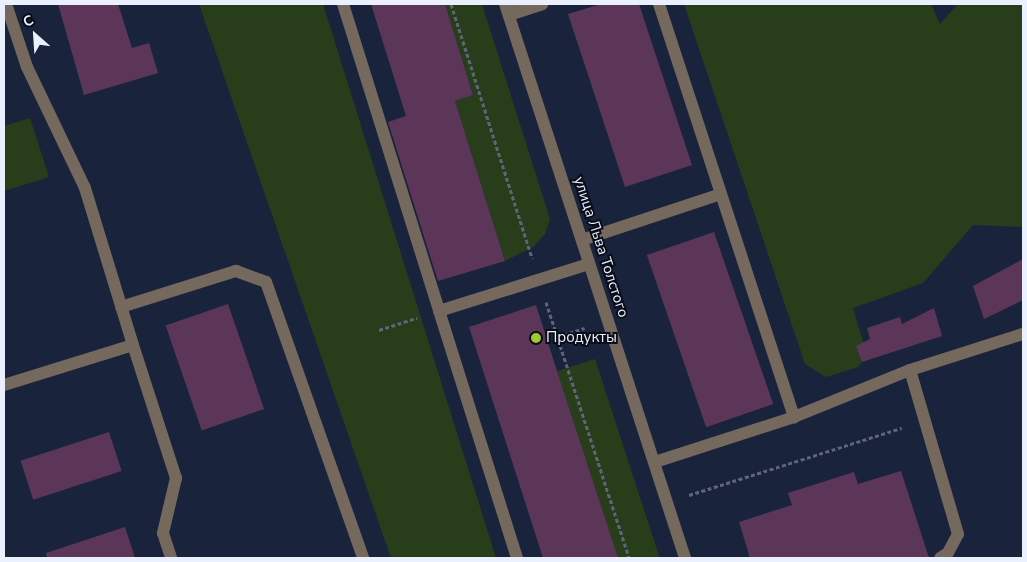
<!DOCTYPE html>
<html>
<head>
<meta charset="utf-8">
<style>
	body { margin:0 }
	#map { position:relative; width:1027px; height:562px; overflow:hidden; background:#1a233c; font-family:"Nunito Sans",sans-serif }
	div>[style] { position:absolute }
	.green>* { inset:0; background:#283e1b; transform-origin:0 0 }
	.building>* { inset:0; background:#5b3659; transform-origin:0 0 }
	.path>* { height:3px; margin-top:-1.5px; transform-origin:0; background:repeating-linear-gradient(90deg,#5e657b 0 4px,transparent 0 6.5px) }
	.lane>* { height:12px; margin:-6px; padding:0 6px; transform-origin:6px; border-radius:6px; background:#75695e }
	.street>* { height:12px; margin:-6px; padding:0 6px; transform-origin:6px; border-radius:6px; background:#75695e }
	.dots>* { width:14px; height:14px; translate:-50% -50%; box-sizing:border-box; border:2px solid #090d18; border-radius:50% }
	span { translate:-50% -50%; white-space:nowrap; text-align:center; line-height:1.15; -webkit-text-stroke:4px #090d18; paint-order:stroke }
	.street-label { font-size:15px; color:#ebf0fe }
	.poi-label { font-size:15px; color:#ebf0fe }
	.left { translate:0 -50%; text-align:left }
	.frame { position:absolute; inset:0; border:5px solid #ebf0fe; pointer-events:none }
	.north { position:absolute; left:10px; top:10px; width:50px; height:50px; -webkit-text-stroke:4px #090d18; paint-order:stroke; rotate:334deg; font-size:14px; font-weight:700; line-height:20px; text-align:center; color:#ebf0fe }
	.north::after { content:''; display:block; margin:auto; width:18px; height:22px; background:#ebf0fe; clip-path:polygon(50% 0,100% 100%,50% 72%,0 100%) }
</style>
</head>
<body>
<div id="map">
	<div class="green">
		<div style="clip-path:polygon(199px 4px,323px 4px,496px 558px,391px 558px)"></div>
		<div style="clip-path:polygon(445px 4px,482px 4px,550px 219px,545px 234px,533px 247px,505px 261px,455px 101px,473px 95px)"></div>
		<div style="clip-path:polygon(684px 4px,931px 4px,940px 24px,958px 4px,1023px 4px,1023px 227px,973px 225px,923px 283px,853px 308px,867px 355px,858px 367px,826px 377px,805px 364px)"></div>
		<div style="clip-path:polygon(30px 118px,49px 177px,4px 191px,4px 126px)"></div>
		<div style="left:595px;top:359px;width:209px;height:40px;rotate:72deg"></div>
	</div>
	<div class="building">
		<div style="clip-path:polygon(58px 4px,118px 4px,132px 48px,149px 43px,158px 73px,84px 95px)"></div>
		<div style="clip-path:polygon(371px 4px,445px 4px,473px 95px,455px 101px,505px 261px,438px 281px,388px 122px,406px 116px)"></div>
		<div style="clip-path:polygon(601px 4px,639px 4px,692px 165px,625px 187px,568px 14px)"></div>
		<div style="left:714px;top:232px;width:182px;height:71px;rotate:71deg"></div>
		<div style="clip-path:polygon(1023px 259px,1023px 300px,984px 319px,973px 286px)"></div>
		<div style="left:228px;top:304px;width:111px;height:66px;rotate:71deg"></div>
		<div style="clip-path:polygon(536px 305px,557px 371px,618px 558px,543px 558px,469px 327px)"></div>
		<div style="clip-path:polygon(934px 308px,942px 336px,862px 362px,856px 346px,870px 339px,867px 328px,900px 317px,902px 324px)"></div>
		<div style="left:109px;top:432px;width:41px;height:93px;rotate:72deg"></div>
		<div style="clip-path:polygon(901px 471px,929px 558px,750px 558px,739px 522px,792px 505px,788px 493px,854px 472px,858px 484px)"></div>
		<div style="clip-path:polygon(125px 527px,135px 558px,47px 558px,46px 553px)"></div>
	</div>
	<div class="path">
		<div style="left:451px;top:4px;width:267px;rotate:72.3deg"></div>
		<div style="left:546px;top:302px;width:269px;rotate:72deg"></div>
		<div style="left:379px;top:330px;width:40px;rotate:-18deg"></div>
		<div style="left:557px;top:337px;width:29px;rotate:-18deg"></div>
		<div style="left:689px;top:495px;width:223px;rotate:-17.5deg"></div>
	</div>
	<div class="lane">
		<div style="left:343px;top:4px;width:322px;rotate:72.6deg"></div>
		<div style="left:518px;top:4px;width:14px;rotate:129deg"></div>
		<div style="left:509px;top:15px;width:35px;rotate:-18deg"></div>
		<div style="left:659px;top:4px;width:435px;rotate:71.9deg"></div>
		<div style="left:582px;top:240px;width:146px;rotate:-18.3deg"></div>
		<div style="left:121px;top:307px;width:121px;rotate:-17.4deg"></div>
		<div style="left:236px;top:271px;width:32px;rotate:20deg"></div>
		<div style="left:266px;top:282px;width:293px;rotate:70.6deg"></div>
		<div style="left:133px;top:345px;width:140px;rotate:72.1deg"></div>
		<div style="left:176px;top:478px;width:57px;rotate:103.3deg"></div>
		<div style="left:163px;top:533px;width:26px;rotate:72deg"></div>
		<div style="left:910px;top:370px;width:171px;rotate:73.7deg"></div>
		<div style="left:958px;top:534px;width:21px;rotate:118deg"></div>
		<div style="left:948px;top:553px;width:9px;rotate:148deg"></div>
		<div style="left:4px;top:385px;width:135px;rotate:-17.2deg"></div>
		<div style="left:133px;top:345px;width:164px;rotate:-107deg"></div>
		<div style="left:85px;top:188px;width:134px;rotate:-115.6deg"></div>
		<div style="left:27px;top:67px;width:66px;rotate:-108.4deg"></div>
		<div style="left:655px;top:462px;width:146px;rotate:-17.9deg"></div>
		<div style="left:794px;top:417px;width:125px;rotate:-22.1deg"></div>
		<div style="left:910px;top:370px;width:119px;rotate:-17.7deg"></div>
		<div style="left:517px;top:558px;width:259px;rotate:-107.5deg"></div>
		<div style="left:439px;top:311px;width:157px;rotate:-17.4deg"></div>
	</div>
	<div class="street">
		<div style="left:505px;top:4px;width:583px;rotate:72deg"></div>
	</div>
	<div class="dots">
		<div style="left:536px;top:338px;background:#9fca2d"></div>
	</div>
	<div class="street-label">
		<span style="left:601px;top:247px;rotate:72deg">улица Льва Толстого</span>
	</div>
	<div class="poi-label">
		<span class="left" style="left:546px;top:338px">Продукты</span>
	</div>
	<div class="frame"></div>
	<div class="north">С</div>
</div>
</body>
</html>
